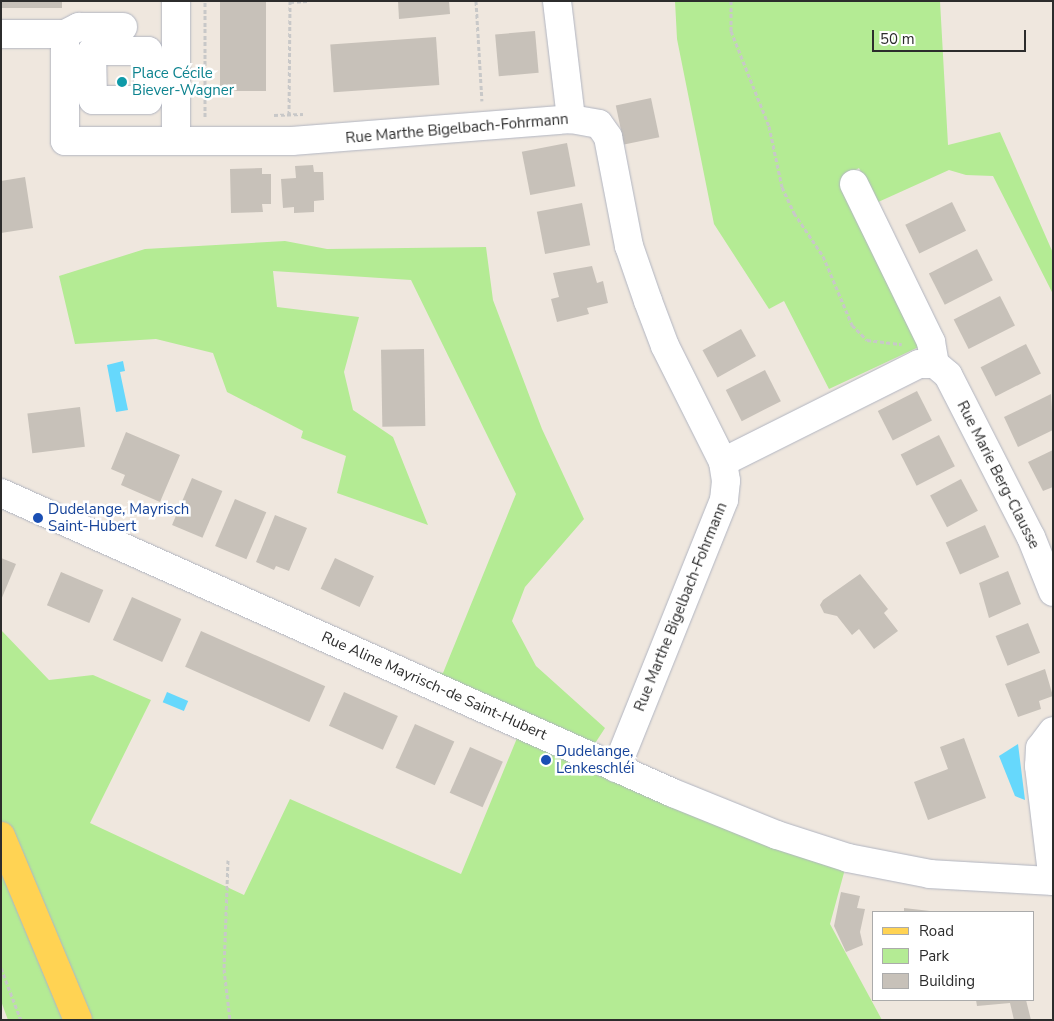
<!DOCTYPE html>
<html>
<head>
<meta charset="utf-8">
<style>
	body { margin:0 }
	#map { position:relative; width:1054px; height:1021px; overflow:hidden; background:#efe7de; font-family:"Nunito Sans",sans-serif }
	div>[style] { position:absolute }
	.green>* { inset:0; background:#b4eb94 }
	.water>* { inset:0; background:#66d8fc; transform-origin:0 0 }
	.building>* { inset:0; background:#c7c1b9; transform-origin:0 0 }
	.path>* { height:3px; margin-top:-1.5px; transform-origin:0; background:repeating-linear-gradient(90deg,#c8c8c8 0 4px,transparent 0 6.5px) }
	.roads { filter:drop-shadow(0 0 1px #b1b5c1) drop-shadow(0 0 1px #b1b5c1) }
	.minor>* { height:28px; margin:-14px; padding:0 14px; transform-origin:14px; border-radius:14px; background:#fff }
	.major>* { height:28px; margin:-14px; padding:0 14px; transform-origin:14px; border-radius:14px; background:#ffd353 }
	.dots>* { width:14px; height:14px; translate:-50% -50%; box-sizing:border-box; border:2px solid #fff; border-radius:50% }
	span { translate:-50% -50%; white-space:nowrap; text-align:center; line-height:1.15; -webkit-text-stroke:5px #fff; paint-order:stroke }
	.culture-label { font-size:15px; color:#0d838f }
	.left { translate:0 -50%; text-align:left }
	.street-label { font-size:15px; color:#2c2c2c }
	.transit-label { font-size:15px; color:#164399 }
	.frame { position:absolute; inset:0; border:2px solid #2c2c2c; pointer-events:none }
	.legend { position:absolute; left:872px; top:911px; width:162px; height:90px; box-sizing:border-box; background:#fff; border:1px solid #ababab; margin:0; padding:6px 9px; list-style:none; font-size:15px; color:#2c2c2c }
	.legend li { display:flex; align-items:center; gap:10px; height:25px }
	.legend b { width:25px; border:1px solid #ababab }
	.scale { position:absolute; left:872px; top:30px; width:154px; height:22px; box-sizing:border-box; border:2px solid #2c2c2c; border-top:0; padding-left:6px; font-size:15px; line-height:18px; white-space:nowrap; color:#2c2c2c; -webkit-text-stroke:4px #fff; paint-order:stroke }
</style>
</head>
<body>
<div id="map">
	<div class="green">
		<div style="clip-path:polygon(675px 1px,940px 1px,948px 145px,1000px 132px,1053px 253px,1053px 294px,993px 176px,966px 175px,949px 170px,876px 203px,859px 168px,841px 179px,923px 345px,829px 389px,784px 301px,769px 309px,714px 224px,677px 39px)"></div>
		<div style="clip-path:polygon(285px 241px,327px 249px,486px 247px,493px 300px,542px 429px,584px 519px,525px 587px,512px 621px,536px 666px,605px 728px,588px 754px,848px 858px,830px 924px,882px 1020px,8px 1020px,1px 1001px,1px 630px,49px 680px,93px 675px,151px 700px,90px 823px,244px 895px,290px 799px,461px 874px,522px 726px,381px 663px,443px 673px,516px 494px,411px 280px,273px 271px,277px 307px,359px 317px,344px 372px,353px 410px,393px 437px,428px 525px,337px 493px,346px 456px,301px 438px,303px 431px,227px 392px,213px 353px,156px 339px,75px 344px,59px 276px,145px 249px)"></div>
	</div>
	<div class="water">
		<div style="clip-path:polygon(123px 361px,125px 371px,120px 372px,128px 410px,116px 412px,107px 365px)"></div>
		<div style="left:167px;top:692px;width:23px;height:11px;rotate:23deg"></div>
		<div style="clip-path:polygon(1018px 744px,1025px 800px,1015px 796px,999px 756px)"></div>
	</div>
	<div class="building">
		<div style="left:1px;top:1px;width:61px;height:7px"></div>
		<div style="left:220px;top:1px;width:46px;height:90px"></div>
		<div style="clip-path:polygon(398px 1px,449px 1px,450px 14px,399px 19px)"></div>
		<div style="left:535px;top:31px;width:42px;height:40px;rotate:85deg"></div>
		<div style="left:436px;top:37px;width:48px;height:106px;rotate:86deg"></div>
		<div style="left:651px;top:98px;width:40px;height:36px;rotate:78deg"></div>
		<div style="left:567px;top:143px;width:44px;height:46px;rotate:79deg"></div>
		<div style="clip-path:polygon(313px 165px,314px 172px,323px 172px,324px 200px,314px 201px,314px 212px,294px 213px,294px 207px,283px 208px,281px 179px,296px 178px,295px 166px)"></div>
		<div style="clip-path:polygon(262px 168px,262px 174px,271px 174px,271px 204px,262px 204px,263px 212px,231px 213px,230px 169px)"></div>
		<div style="clip-path:polygon(25px 177px,33px 228px,1px 233px,1px 181px)"></div>
		<div style="left:952px;top:202px;width:32px;height:52px;rotate:64deg"></div>
		<div style="left:582px;top:203px;width:43px;height:46px;rotate:79deg"></div>
		<div style="left:977px;top:249px;width:35px;height:54px;rotate:63deg"></div>
		<div style="clip-path:polygon(592px 266px,597px 283px,603px 281px,608px 303px,587px 308px,589px 314px,557px 322px,551px 299px,559px 297px,553px 273px)"></div>
		<div style="left:1000px;top:296px;width:33px;height:52px;rotate:63deg"></div>
		<div style="left:741px;top:329px;width:31px;height:44px;rotate:61deg"></div>
		<div style="left:1026px;top:344px;width:33px;height:51px;rotate:63deg"></div>
		<div style="left:424px;top:349px;width:77px;height:43px;rotate:89deg"></div>
		<div style="left:765px;top:370px;width:35px;height:44px;rotate:63deg"></div>
		<div style="left:917px;top:391px;width:33px;height:44px;rotate:63deg"></div>
		<div style="clip-path:polygon(1051px 394px,1053px 430px,1018px 447px,1004px 417px)"></div>
		<div style="left:80px;top:407px;width:40px;height:53px;rotate:83deg"></div>
		<div style="clip-path:polygon(126px 432px,180px 455px,160px 502px,121px 485px,125px 475px,111px 469px)"></div>
		<div style="left:939px;top:435px;width:35px;height:43px;rotate:63deg"></div>
		<div style="clip-path:polygon(1053px 450px,1053px 487px,1043px 491px,1028px 462px)"></div>
		<div style="left:192px;top:478px;width:33px;height:51px;rotate:23deg"></div>
		<div style="left:961px;top:479px;width:36px;height:35px;rotate:62deg"></div>
		<div style="left:235px;top:499px;width:34px;height:51px;rotate:23deg"></div>
		<div style="clip-path:polygon(275px 515px,307px 528px,289px 571px,276px 566px,274px 570px,256px 562px)"></div>
		<div style="left:985px;top:525px;width:35px;height:43px;rotate:66deg"></div>
		<div style="clip-path:polygon(1px 558px,16px 564px,1px 600px)"></div>
		<div style="left:335px;top:558px;width:43px;height:34px;rotate:25deg"></div>
		<div style="clip-path:polygon(1008px 571px,1021px 604px,989px 618px,979px 583px)"></div>
		<div style="left:61px;top:572px;width:46px;height:36px;rotate:23deg"></div>
		<div style="clip-path:polygon(860px 574px,888px 609px,884px 613px,898px 631px,874px 649px,859px 629px,852px 635px,837px 616px,824px 613px,820px 605px,823px 600px)"></div>
		<div style="left:132px;top:597px;width:54px;height:47px;rotate:24deg"></div>
		<div style="left:1028px;top:623px;width:32px;height:35px;rotate:68deg"></div>
		<div style="left:201px;top:631px;width:136px;height:39px;rotate:24deg"></div>
		<div style="clip-path:polygon(1045px 669px,1053px 696px,1039px 701px,1041px 709px,1018px 717px,1005px 684px)"></div>
		<div style="left:344px;top:692px;width:59px;height:37px;rotate:24deg"></div>
		<div style="left:415px;top:724px;width:43px;height:48px;rotate:24deg"></div>
		<div style="clip-path:polygon(964px 738px,986px 798px,928px 820px,914px 782px,948px 769px,940px 747px)"></div>
		<div style="left:470px;top:747px;width:36px;height:50px;rotate:24deg"></div>
		<div style="clip-path:polygon(841px 892px,860px 896px,857px 908px,865px 909px,860px 932px,863px 945px,846px 952px,834px 926px)"></div>
		<div style="clip-path:polygon(904px 908px,930px 911px,930px 912px,904px 912px)"></div>
		<div style="clip-path:polygon(976px 1000px,1026px 1000px,1031px 1020px,1014px 1020px,1010px 1003px,977px 1006px)"></div>
	</div>
	<div class="path">
		<div style="left:476px;top:1px;width:100px;rotate:86.6deg"></div>
		<div style="left:731px;top:1px;width:30px;rotate:90deg"></div>
		<div style="left:731px;top:31px;width:102px;rotate:68.2deg"></div>
		<div style="left:769px;top:126px;width:62px;rotate:78deg"></div>
		<div style="left:782px;top:187px;width:29px;rotate:65deg"></div>
		<div style="left:794px;top:213px;width:52px;rotate:56deg"></div>
		<div style="left:823px;top:256px;width:75px;rotate:67.2deg"></div>
		<div style="left:852px;top:325px;width:21px;rotate:45deg"></div>
		<div style="left:867px;top:340px;width:35px;rotate:7deg"></div>
		<div style="left:290px;top:2px;width:18px;rotate:-3deg"></div>
		<div style="left:274px;top:115px;width:29px;rotate:-2deg"></div>
		<div style="left:289px;top:115px;width:114px;rotate:-89.5deg"></div>
		<div style="left:205px;top:117px;width:116px;rotate:-90deg"></div>
		<div style="left:228px;top:860px;width:109px;rotate:92.1deg"></div>
		<div style="left:224px;top:969px;width:51px;rotate:83.3deg"></div>
		<div style="left:1px;top:968px;width:56px;rotate:69deg"></div>
	</div>
	<div class="roads">
		<div class="minor">
			<div style="left:176px;top:1px;width:140px;rotate:90deg"></div>
			<div style="left:557px;top:1px;width:119px;rotate:83.2deg"></div>
			<div style="left:1px;top:34px;width:64px"></div>
			<div style="left:65px;top:34px;width:107px;rotate:90deg"></div>
			<div style="left:65px;top:141px;width:227px"></div>
			<div style="left:292px;top:141px;width:280px;rotate:-4.5deg"></div>
			<div style="left:571px;top:119px;width:28px;rotate:10deg"></div>
			<div style="left:599px;top:124px;width:16px;rotate:55deg"></div>
			<div style="left:608px;top:137px;width:111px;rotate:79.1deg"></div>
			<div style="left:629px;top:246px;width:58px;rotate:70.9deg"></div>
			<div style="left:648px;top:301px;width:48px;rotate:69.3deg"></div>
			<div style="left:665px;top:346px;width:130px;rotate:63.4deg"></div>
			<div style="left:723px;top:462px;width:19px;rotate:81deg"></div>
			<div style="left:726px;top:481px;width:19px;rotate:96deg"></div>
			<div style="left:724px;top:500px;width:289px;rotate:111.9deg"></div>
			<div style="left:65px;top:34px;width:16px;rotate:-27deg"></div>
			<div style="left:79px;top:27px;width:44px"></div>
			<div style="left:92px;top:51px;width:56px"></div>
			<div style="left:148px;top:51px;width:49px;rotate:90deg"></div>
			<div style="left:148px;top:100px;width:55px;rotate:180deg"></div>
			<div style="left:93px;top:100px;width:49px;rotate:-91.2deg"></div>
			<div style="left:854px;top:184px;width:176px;rotate:64deg"></div>
			<div style="left:931px;top:342px;width:22px;rotate:80deg"></div>
			<div style="left:723px;top:462px;width:219px;rotate:-26.6deg"></div>
			<div style="left:919px;top:364px;width:16px"></div>
			<div style="left:935px;top:364px;width:17px;rotate:40deg"></div>
			<div style="left:948px;top:375px;width:182px;rotate:62.9deg"></div>
			<div style="left:1031px;top:537px;width:59px;rotate:68.2deg"></div>
			<div style="left:1px;top:493px;width:736px;rotate:24.06deg"></div>
			<div style="left:673px;top:793px;width:112px;rotate:22deg"></div>
			<div style="left:777px;top:835px;width:75px;rotate:17.9deg"></div>
			<div style="left:848px;top:858px;width:84px;rotate:11deg"></div>
			<div style="left:930px;top:874px;width:123px;rotate:3.3deg"></div>
			<div style="left:1053px;top:731px;width:21px;rotate:127deg"></div>
			<div style="left:1040px;top:748px;width:18px;rotate:93deg"></div>
			<div style="left:1039px;top:766px;width:116px;rotate:83.1deg"></div>
		</div>
		<div class="major">
			<div style="left:1px;top:836px;width:199px;rotate:67.3deg"></div>
		</div>
	</div>
	<div class="dots">
		<div style="left:122px;top:82px;background:#0f9aa8"></div>
		<div style="left:38px;top:518px;background:#1a4fb4"></div>
		<div style="left:546px;top:760px;background:#1a4fb4"></div>
	</div>
	<div class="culture-label">
		<span class="left" style="left:132px;top:82px">Place Cécile<br>Biever-Wagner</span>
	</div>
	<div class="street-label">
		<span style="left:457px;top:129px;rotate:-5deg">Rue Marthe Bigelbach-Fohrmann</span>
		<span style="left:998px;top:475px;rotate:63deg">Rue Marie Berg-Clausse</span>
		<span style="left:681px;top:607px;rotate:-68deg">Rue Marthe Bigelbach-Fohrmann</span>
		<span style="left:434px;top:686px;rotate:24deg">Rue Aline Mayrisch-de Saint-Hubert</span>
	</div>
	<div class="transit-label">
		<span class="left" style="left:48px;top:518px">Dudelange, Mayrisch<br>Saint-Hubert</span>
		<span class="left" style="left:556px;top:760px">Dudelange,<br>Lenkeschléi</span>
	</div>
	<div class="frame"></div>
	<ul class="legend">
	<li><b style="height:6px;background:#ffd353"></b>Road</li>
	<li><b style="height:14px;background:#b4eb94"></b>Park</li>
	<li><b style="height:14px;background:#c7c1b9"></b>Building</li>
	</ul>
	<div class="scale">50 m</div>
</div>
</body>
</html>
